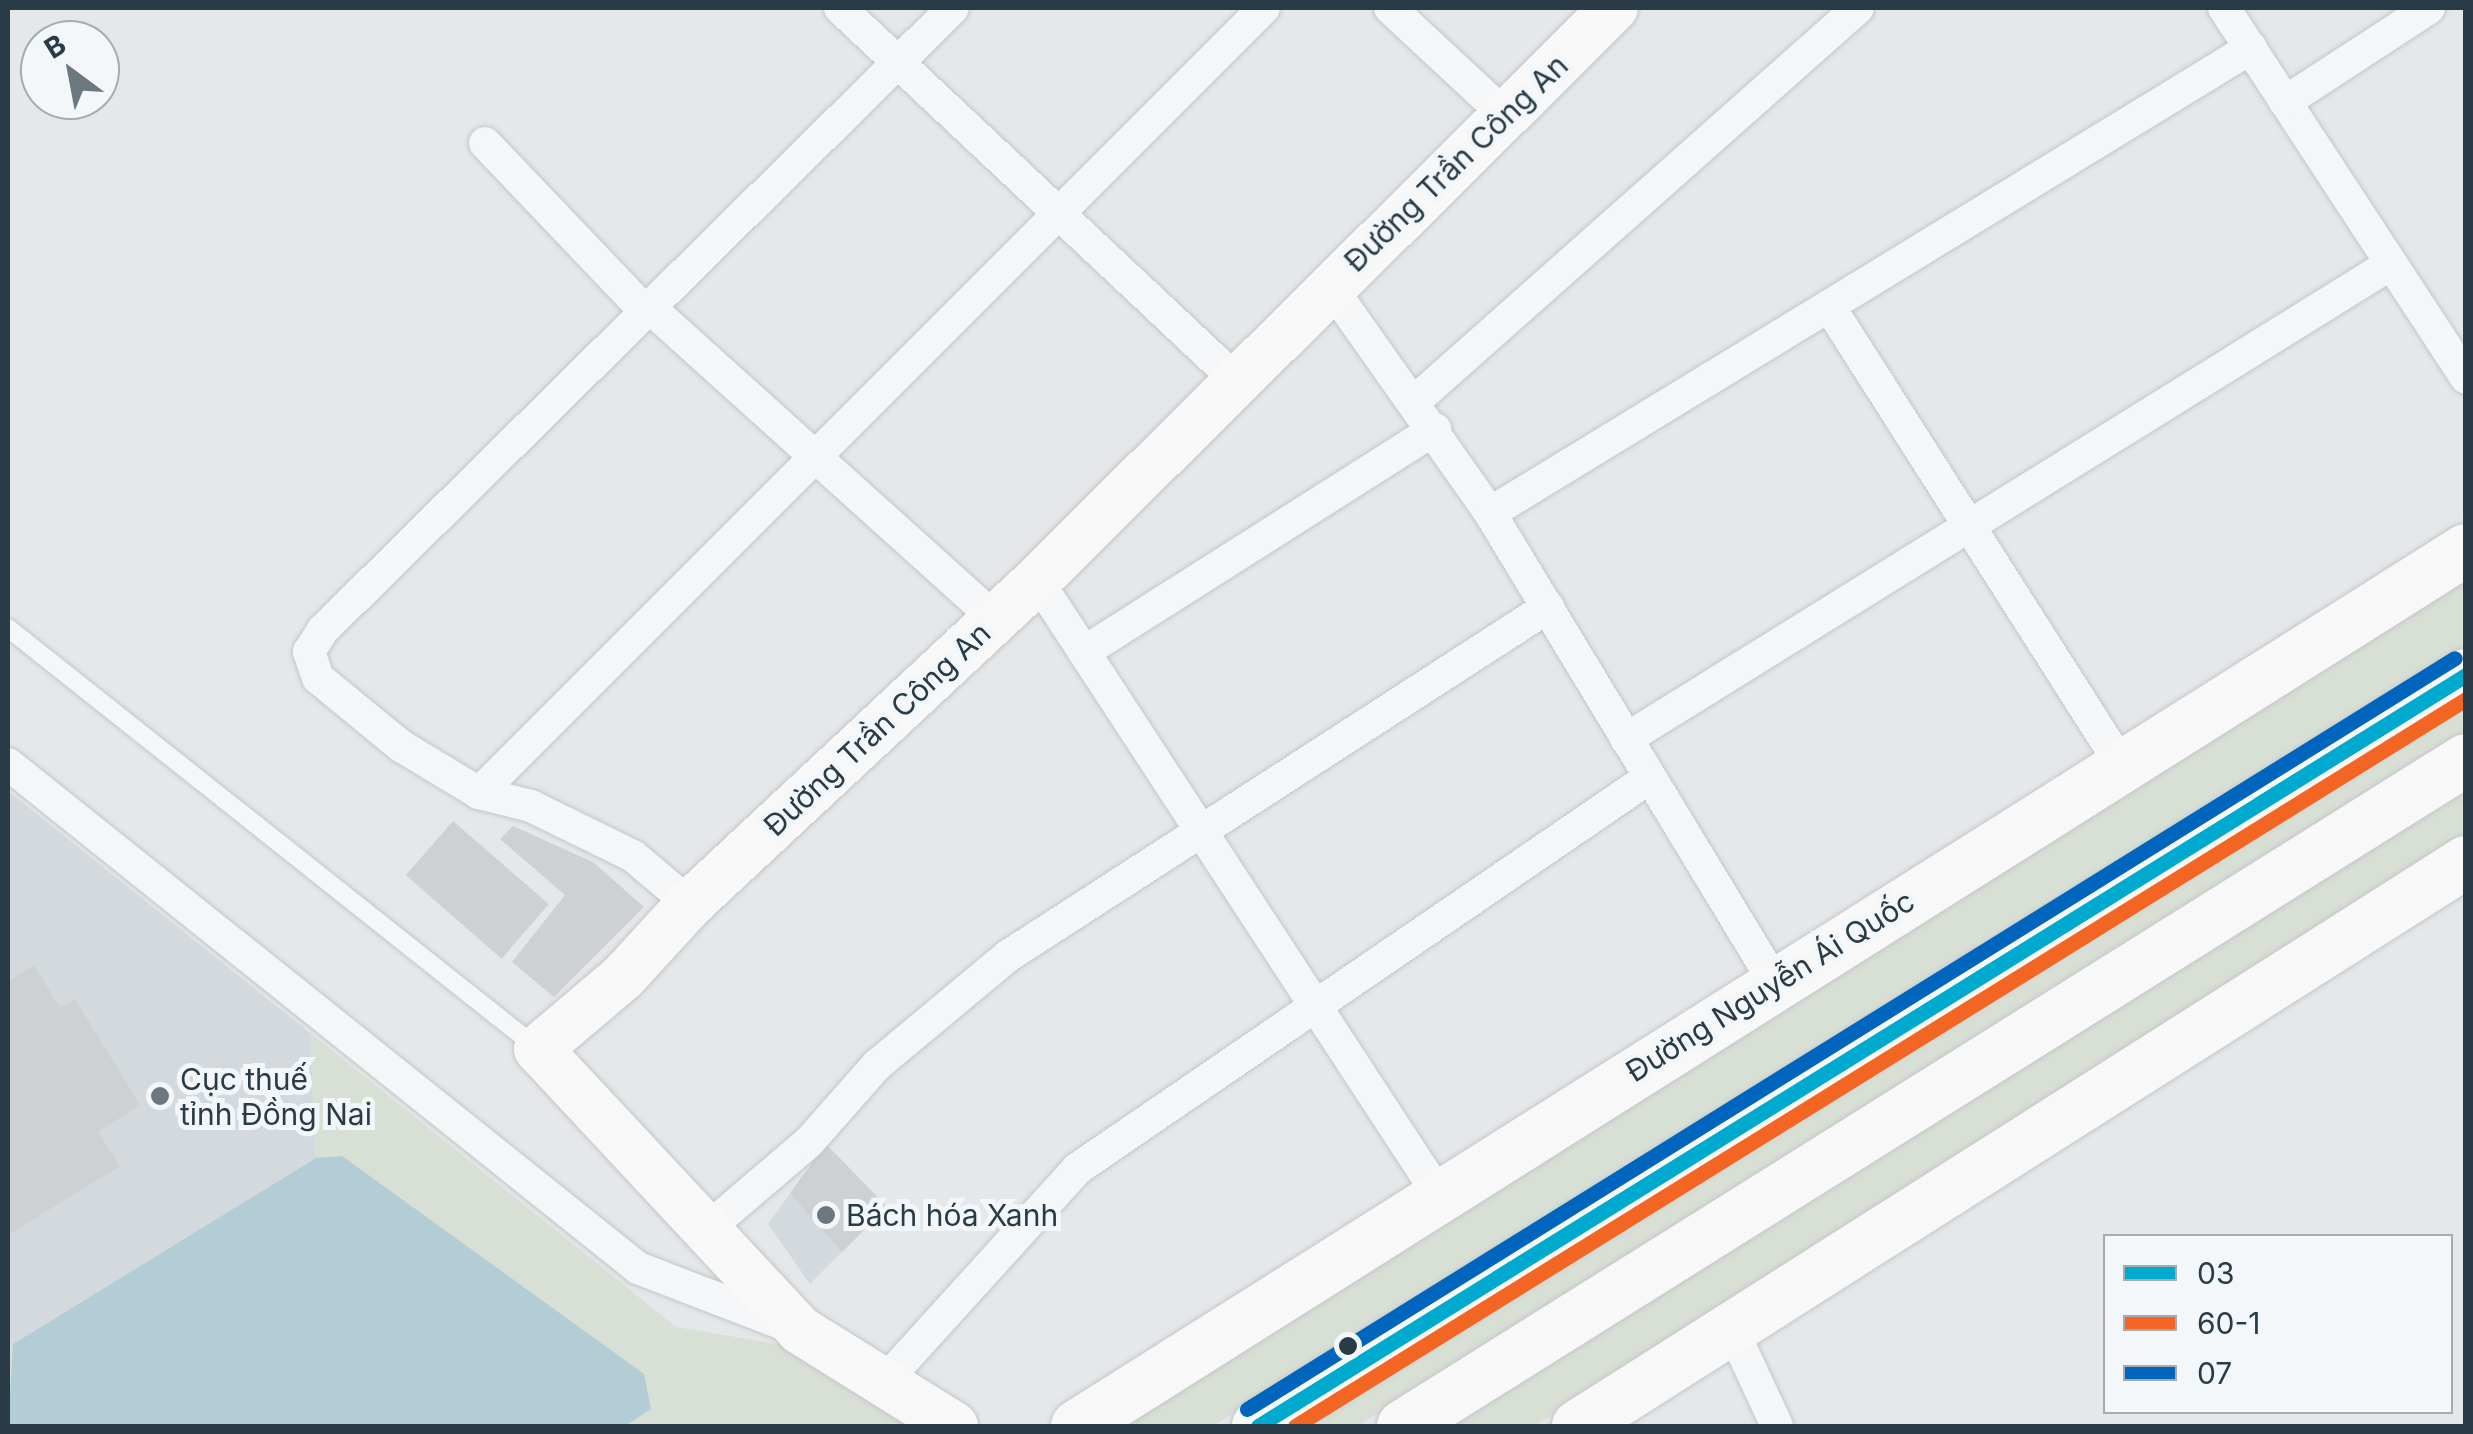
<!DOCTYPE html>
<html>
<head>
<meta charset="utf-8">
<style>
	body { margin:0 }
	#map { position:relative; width:2473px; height:1434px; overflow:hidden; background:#e5e8ea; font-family:Inter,sans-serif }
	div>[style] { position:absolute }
	.built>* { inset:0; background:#d3d9dd }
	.green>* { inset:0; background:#d8dfd5 }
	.water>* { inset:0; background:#b2cdd6 }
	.building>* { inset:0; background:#cdd1d3; transform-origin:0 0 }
	.roads { filter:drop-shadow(0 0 2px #c3c6c8) drop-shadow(0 0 2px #c3c6c8) }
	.lane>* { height:18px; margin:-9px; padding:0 9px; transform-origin:9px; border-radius:9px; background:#f4f6f7 }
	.street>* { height:32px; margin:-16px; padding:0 16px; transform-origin:16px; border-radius:16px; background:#f4f6f7 }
	.secondary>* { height:48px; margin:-24px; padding:0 24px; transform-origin:24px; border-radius:24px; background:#f8f8f8 }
	.primary>* { height:52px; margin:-26px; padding:0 26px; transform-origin:26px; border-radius:26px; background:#f8f8f8 }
	.bus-1>* { height:15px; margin:-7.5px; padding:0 7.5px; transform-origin:7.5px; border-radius:7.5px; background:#00a9ce }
	.bus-2>* { height:15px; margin:-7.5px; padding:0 7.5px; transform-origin:7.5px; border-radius:7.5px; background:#f26522 }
	.bus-3>* { height:15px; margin:-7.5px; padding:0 7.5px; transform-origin:7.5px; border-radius:7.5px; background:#0065bd }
	.dots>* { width:28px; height:28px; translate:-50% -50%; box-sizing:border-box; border:5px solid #f3f7f9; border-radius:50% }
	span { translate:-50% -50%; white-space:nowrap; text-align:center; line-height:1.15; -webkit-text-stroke:10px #f3f7f9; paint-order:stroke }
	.street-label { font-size:30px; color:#293b46 }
	.poi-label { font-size:30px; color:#293b46 }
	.left { translate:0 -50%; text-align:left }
	.frame { position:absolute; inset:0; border:10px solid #293b46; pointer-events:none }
	.legend { position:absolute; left:2103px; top:1234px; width:350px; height:180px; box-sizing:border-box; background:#f3f7f9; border:2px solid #a2acb1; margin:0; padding:12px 18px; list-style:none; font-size:30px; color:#293b46 }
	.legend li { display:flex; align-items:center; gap:20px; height:50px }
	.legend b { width:50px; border:2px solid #a2acb1 }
	.north { position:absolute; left:20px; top:20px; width:100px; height:100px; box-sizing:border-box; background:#f3f7f9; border:2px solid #a2acb1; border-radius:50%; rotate:328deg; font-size:28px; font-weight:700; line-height:40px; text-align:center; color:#293b46 }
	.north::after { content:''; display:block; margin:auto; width:35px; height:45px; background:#6b787f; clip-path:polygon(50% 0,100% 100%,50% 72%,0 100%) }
</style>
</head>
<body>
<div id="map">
	<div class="built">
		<div style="clip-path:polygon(8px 791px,310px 1033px,316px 1158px,8px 1347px)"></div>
		<div style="clip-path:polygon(826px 1144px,887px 1207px,810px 1284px,768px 1224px)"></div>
	</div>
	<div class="green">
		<div style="clip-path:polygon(2465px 577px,2465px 647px,1213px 1426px,1137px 1426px,1132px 1419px)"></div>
		<div style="clip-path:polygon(2465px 703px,2465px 731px,1358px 1426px,1304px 1426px)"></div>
		<div style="clip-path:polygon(2465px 788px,2465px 832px,1535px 1426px,1446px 1426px)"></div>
		<div style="clip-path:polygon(310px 1033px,676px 1327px,795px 1347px,914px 1426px,8px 1426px,8px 1347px,316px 1158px)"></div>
	</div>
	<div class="water">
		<div style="clip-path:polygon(342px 1156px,644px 1374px,651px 1409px,625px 1426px,8px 1426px,13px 1344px,316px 1158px)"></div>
	</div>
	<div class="building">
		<div style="left:453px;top:821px;width:127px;height:72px;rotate:41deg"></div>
		<div style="clip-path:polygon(513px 826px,593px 862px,644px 907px,554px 997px,512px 962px,565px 895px,500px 839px)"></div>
		<div style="clip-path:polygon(34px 965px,60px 1008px,75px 999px,140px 1105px,98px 1132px,120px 1166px,8px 1235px,8px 982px)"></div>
		<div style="clip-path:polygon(826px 1144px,887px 1207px,842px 1252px,790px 1193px)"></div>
	</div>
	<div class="roads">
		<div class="lane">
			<div style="left:8px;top:628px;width:674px;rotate:38.43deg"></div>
		</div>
		<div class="street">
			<div style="left:840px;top:8px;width:543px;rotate:43.21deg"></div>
			<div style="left:1390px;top:8px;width:157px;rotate:42.9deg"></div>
			<div style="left:2224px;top:8px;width:442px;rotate:56.8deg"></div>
			<div style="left:2285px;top:102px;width:172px;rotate:-33.1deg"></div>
			<div style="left:485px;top:143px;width:231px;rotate:46.4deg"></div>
			<div style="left:1330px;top:286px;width:278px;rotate:54.8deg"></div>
			<div style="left:1490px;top:513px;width:550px;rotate:58.77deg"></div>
			<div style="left:648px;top:306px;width:466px;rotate:42deg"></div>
			<div style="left:1829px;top:306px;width:545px;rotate:57.5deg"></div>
			<div style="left:1415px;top:401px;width:592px;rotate:-41.58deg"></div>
			<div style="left:1490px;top:513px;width:892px;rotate:-31.43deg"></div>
			<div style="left:1037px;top:580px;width:735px;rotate:56.83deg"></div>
			<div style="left:1084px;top:652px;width:416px;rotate:-32.4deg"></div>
			<div style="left:1626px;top:739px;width:900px;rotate:-31.84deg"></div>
			<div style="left:8px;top:764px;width:807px;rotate:38.66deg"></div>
			<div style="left:638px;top:1268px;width:164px;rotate:21.1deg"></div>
			<div style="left:479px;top:793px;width:1110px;rotate:-45deg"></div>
			<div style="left:690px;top:904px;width:75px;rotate:-139.9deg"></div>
			<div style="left:633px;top:856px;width:114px;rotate:-153.9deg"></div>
			<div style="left:531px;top:806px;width:54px;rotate:-166deg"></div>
			<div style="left:479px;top:793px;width:91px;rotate:-148.9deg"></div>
			<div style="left:401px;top:746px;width:107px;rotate:-140.7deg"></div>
			<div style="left:318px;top:678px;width:28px;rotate:-109deg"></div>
			<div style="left:309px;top:652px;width:26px;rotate:-58deg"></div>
			<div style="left:323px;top:630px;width:885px;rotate:-44.63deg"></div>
			<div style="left:707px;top:1229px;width:134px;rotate:-40.5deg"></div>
			<div style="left:809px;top:1142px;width:103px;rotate:-48.6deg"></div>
			<div style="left:877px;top:1065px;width:170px;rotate:-39.8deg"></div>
			<div style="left:1008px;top:956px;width:643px;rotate:-32.87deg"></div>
			<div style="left:1732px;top:1329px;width:107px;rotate:65.1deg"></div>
			<div style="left:884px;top:1382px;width:287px;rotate:-47.8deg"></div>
			<div style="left:1077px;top:1169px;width:693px;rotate:-34.36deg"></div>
		</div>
		<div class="secondary">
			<div style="left:954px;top:1426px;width:181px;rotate:-148.1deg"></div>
			<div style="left:800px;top:1330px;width:384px;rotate:-133deg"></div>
			<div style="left:538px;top:1049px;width:111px;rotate:-40.3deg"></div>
			<div style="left:623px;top:977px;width:99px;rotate:-47.5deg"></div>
			<div style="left:690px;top:904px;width:475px;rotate:-43deg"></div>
			<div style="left:1037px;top:580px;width:812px;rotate:-44.75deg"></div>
		</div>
		<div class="primary">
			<div style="left:1077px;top:1426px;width:1642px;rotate:-32.24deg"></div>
			<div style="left:1258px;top:1426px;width:1422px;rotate:-31.87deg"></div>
			<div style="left:1403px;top:1426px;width:1254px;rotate:-32.07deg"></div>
			<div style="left:1578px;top:1426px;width:1052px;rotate:-32.42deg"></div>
		</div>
	</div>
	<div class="bus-1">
		<div style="left:1258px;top:1426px;width:1422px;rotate:-31.87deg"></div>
	</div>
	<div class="bus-2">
		<div style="left:1295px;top:1426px;width:1378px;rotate:-31.83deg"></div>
	</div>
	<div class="bus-3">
		<div style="left:1247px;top:1409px;width:1422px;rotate:-31.87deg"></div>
	</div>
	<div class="dots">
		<div style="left:160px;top:1096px;background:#6b787f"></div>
		<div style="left:826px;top:1215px;background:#6b787f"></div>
		<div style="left:1348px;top:1346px;background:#293b46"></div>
	</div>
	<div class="street-label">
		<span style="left:1456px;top:163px;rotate:-44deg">Đường Trần Công An</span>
		<span style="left:877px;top:729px;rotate:-43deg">Đường Trần Công An</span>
		<span style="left:1770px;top:986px;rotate:-32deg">Đường Nguyễn Ái Quốc</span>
	</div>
	<div class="poi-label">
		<span class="left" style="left:180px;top:1096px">Cục thuế<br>tỉnh Đồng Nai</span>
		<span class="left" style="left:846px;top:1215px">Bách hóa Xanh</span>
	</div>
	<div class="frame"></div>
	<ul class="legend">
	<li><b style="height:12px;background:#00a9ce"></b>03</li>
	<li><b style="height:12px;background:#f26522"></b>60-1</li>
	<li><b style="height:12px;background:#0065bd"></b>07</li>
	</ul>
	<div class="north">B</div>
</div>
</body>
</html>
